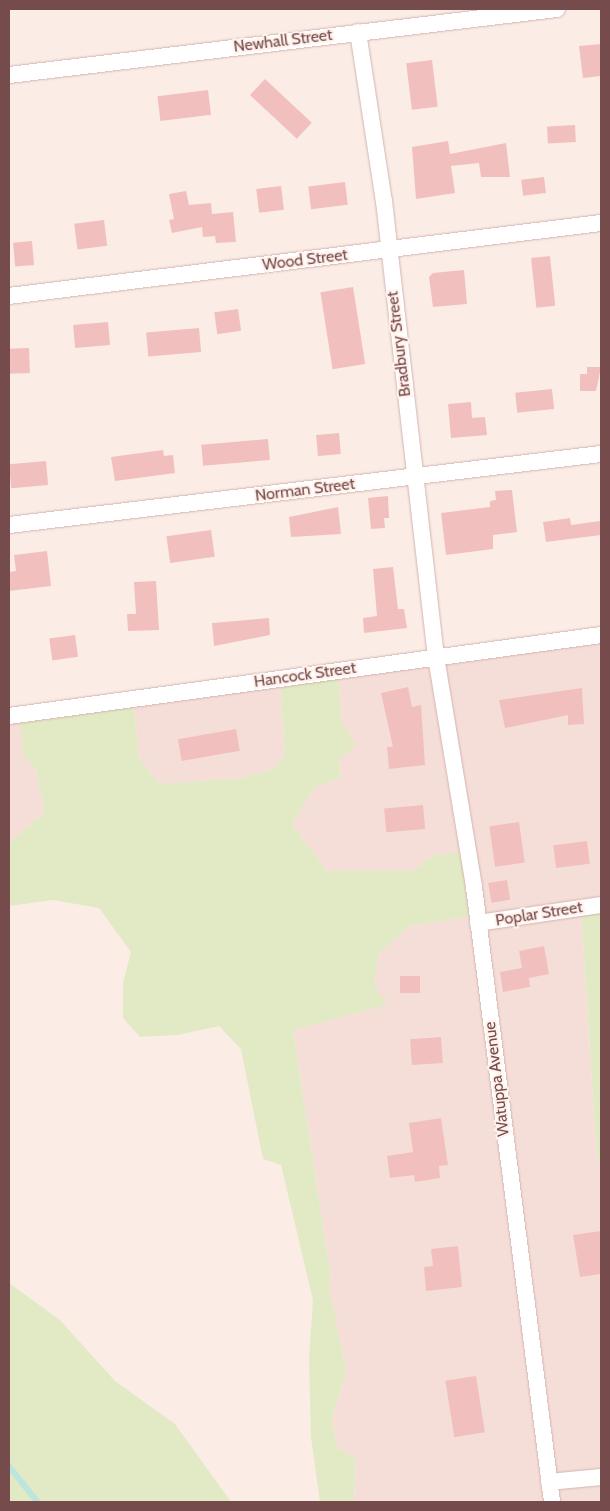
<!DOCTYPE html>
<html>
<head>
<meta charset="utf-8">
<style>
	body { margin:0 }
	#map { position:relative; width:610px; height:1511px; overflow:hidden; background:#fcece6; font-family:Cabin,sans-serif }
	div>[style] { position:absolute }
	.residential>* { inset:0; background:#f6ded8 }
	.green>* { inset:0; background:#e1eac4 }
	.stream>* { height:5.5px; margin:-2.75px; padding:0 2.75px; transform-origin:2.75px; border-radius:2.75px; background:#bbe5dd }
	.building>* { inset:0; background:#f1c0be; transform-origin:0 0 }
	.roads { filter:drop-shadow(0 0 1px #d3b4b1) drop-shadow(0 0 1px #d3b4b1) }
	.street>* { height:16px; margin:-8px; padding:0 8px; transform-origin:8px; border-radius:8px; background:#fff }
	span { translate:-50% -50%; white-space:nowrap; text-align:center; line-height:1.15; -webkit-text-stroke:4px #fff1ec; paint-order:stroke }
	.street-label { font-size:16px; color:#754b4b }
	.frame { position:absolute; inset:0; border:10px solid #754b4b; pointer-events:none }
</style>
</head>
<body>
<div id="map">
	<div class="residential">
		<div style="clip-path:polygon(601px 638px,601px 907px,581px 912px,597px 1160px,601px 1161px,601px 1502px,354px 1502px,356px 1459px,337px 1447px,332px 1418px,346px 1372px,328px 1286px,331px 1278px,293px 1030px,386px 1005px,374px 985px,379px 953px,410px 926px,469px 916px,434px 855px,412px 871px,327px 871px,292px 825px,314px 788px,341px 777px,339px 761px,356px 744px,342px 723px,338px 676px,280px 682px,285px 755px,274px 769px,242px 778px,160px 784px,139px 759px,134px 707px,23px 755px,36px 770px,45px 812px,9px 843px,9px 714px)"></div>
	</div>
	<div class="green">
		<div style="clip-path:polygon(338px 676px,342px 723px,356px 744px,339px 761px,341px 777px,314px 788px,292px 825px,327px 871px,412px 871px,434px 855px,469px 852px,470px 916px,410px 926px,379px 953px,374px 985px,387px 1005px,293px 1030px,331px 1278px,329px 1286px,346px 1372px,332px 1418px,337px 1447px,356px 1459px,354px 1502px,320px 1502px,311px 1437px,309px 1358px,313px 1300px,281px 1165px,263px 1159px,241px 1049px,219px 1026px,178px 1035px,140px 1037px,123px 1018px,123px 983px,131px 952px,99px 908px,53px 900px,9px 906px,9px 843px,45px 812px,36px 770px,23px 755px,20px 719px,134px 707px,139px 759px,160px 784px,242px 778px,274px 769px,285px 755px,280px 682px)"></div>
		<div style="clip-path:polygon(601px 907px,601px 1161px,597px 1160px,581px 911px)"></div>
		<div style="clip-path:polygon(9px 1283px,60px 1320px,115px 1381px,175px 1424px,231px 1502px,9px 1502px)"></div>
	</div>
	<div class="stream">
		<div style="left:9px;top:1466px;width:46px;rotate:51.1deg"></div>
	</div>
	<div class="building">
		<div style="clip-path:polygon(601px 44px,601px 76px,583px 78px,579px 46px)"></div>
		<div style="left:432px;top:60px;width:47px;height:26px;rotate:83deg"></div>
		<div style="left:265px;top:79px;width:64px;height:22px;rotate:43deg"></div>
		<div style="left:208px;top:90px;width:25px;height:51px;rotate:83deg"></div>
		<div style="left:575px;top:125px;width:17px;height:28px;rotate:87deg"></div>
		<div style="clip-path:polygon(448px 141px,450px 154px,506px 143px,510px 177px,481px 177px,479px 163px,451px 166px,455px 193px,416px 199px,412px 147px)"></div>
		<div style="left:544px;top:177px;width:16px;height:23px;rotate:83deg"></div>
		<div style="left:345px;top:182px;width:23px;height:37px;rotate:83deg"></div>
		<div style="left:281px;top:186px;width:24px;height:25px;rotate:83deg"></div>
		<div style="clip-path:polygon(186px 191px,189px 205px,211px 203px,212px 214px,233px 212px,236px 242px,216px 243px,215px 236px,203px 237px,202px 227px,172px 233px,169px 220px,174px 219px,169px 194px)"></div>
		<div style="left:104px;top:220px;width:26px;height:30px;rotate:83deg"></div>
		<div style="left:32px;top:241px;width:24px;height:19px;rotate:85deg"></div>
		<div style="left:550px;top:256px;width:50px;height:19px;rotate:84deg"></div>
		<div style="clip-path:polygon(464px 270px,467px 304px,433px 307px,429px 277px,433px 273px)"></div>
		<div style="left:353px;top:287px;width:78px;height:33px;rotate:81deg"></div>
		<div style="left:238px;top:309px;width:22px;height:24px;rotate:82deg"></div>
		<div style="left:108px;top:322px;width:23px;height:35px;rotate:85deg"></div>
		<div style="left:199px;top:328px;width:24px;height:53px;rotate:85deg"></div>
		<div style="left:29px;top:348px;width:25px;height:20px;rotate:88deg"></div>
		<div style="clip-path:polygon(587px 367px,601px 367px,596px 391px,580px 391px,580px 374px,587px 374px)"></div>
		<div style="left:552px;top:389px;width:20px;height:37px;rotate:84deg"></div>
		<div style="clip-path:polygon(471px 402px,472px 418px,485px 417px,487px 435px,451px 438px,448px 404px)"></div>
		<div style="left:339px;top:433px;width:21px;height:23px;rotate:85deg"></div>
		<div style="left:268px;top:439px;width:21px;height:67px;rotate:85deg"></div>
		<div style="clip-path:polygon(163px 450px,164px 456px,173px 455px,175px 473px,115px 481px,111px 457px)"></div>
		<div style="left:46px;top:461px;width:24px;height:37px;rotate:85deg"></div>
		<div style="clip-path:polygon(512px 490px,517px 532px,493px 535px,493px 549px,446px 555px,441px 513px,490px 507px,490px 501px,496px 500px,495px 491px)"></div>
		<div style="clip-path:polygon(388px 496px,389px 518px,384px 518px,385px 528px,371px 529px,368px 498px)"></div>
		<div style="clip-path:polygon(338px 507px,341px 534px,291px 537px,289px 517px)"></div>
		<div style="clip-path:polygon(570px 518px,571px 525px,600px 521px,601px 535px,546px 542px,543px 522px)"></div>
		<div style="left:211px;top:530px;width:27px;height:45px;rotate:82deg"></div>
		<div style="clip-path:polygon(47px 551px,51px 586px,9px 591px,9px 572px,16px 571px,14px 555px)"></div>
		<div style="clip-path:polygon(393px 567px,398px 609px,404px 609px,407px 628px,364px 633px,363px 618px,377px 616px,373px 569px)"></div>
		<div style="clip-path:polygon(156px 581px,159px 630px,128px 631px,127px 614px,136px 614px,134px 582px)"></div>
		<div style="clip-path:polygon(269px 618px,270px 635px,214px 646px,212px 623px)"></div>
		<div style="left:75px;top:635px;width:22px;height:26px;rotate:82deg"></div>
		<div style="clip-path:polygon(408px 687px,412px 707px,421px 705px,425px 765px,389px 769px,387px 747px,393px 747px,381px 693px)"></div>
		<div style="clip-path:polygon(582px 688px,584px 724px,568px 725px,568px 715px,505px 728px,499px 700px)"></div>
		<div style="left:236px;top:729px;width:22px;height:59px;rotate:80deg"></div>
		<div style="left:423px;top:805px;width:24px;height:39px;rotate:85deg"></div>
		<div style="left:519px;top:822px;width:41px;height:30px;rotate:82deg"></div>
		<div style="left:587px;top:841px;width:23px;height:34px;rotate:83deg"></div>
		<div style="left:507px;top:880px;width:20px;height:19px;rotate:81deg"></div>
		<div style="clip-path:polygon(544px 946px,549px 974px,529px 978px,530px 987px,503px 992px,500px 972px,522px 968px,519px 951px)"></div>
		<div style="left:400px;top:976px;width:20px;height:17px"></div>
		<div style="left:441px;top:1037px;width:26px;height:31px;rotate:86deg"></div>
		<div style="clip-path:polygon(441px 1118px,448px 1165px,439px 1166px,440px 1178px,415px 1182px,414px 1175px,390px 1178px,387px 1156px,413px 1152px,409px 1123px)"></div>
		<div style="clip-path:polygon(601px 1231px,601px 1274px,580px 1277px,573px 1235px)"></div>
		<div style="clip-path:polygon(458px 1246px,462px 1287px,426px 1291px,424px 1267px,433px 1266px,431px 1249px)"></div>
		<div style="left:476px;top:1376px;width:57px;height:31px;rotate:81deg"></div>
	</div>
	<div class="roads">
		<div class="street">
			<div style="left:358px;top:32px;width:171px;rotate:81.3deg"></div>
			<div style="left:384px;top:201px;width:459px;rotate:83.5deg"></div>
			<div style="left:436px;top:657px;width:233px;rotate:80.6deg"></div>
			<div style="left:474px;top:887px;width:620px;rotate:82.77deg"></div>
			<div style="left:9px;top:75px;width:552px;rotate:-6.87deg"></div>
			<div style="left:9px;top:296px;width:596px;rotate:-7.03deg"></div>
			<div style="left:9px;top:525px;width:596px;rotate:-6.84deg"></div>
			<div style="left:9px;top:716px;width:598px;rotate:-7.79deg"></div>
			<div style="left:478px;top:923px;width:124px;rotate:-8.3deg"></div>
			<div style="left:549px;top:1482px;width:52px;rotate:-5.5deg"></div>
		</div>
	</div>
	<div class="street-label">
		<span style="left:283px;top:41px;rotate:-7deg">Newhall Street</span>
		<span style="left:305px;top:260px;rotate:-7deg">Wood Street</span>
		<span style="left:399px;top:344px;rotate:-97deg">Bradbury Street</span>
		<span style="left:305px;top:490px;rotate:-7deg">Norman Street</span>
		<span style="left:305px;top:675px;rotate:-8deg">Hancock Street</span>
		<span style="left:539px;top:914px;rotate:-9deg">Poplar Street</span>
		<span style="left:497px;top:1079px;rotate:-97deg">Watuppa Avenue</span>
	</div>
	<div class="frame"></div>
</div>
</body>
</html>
